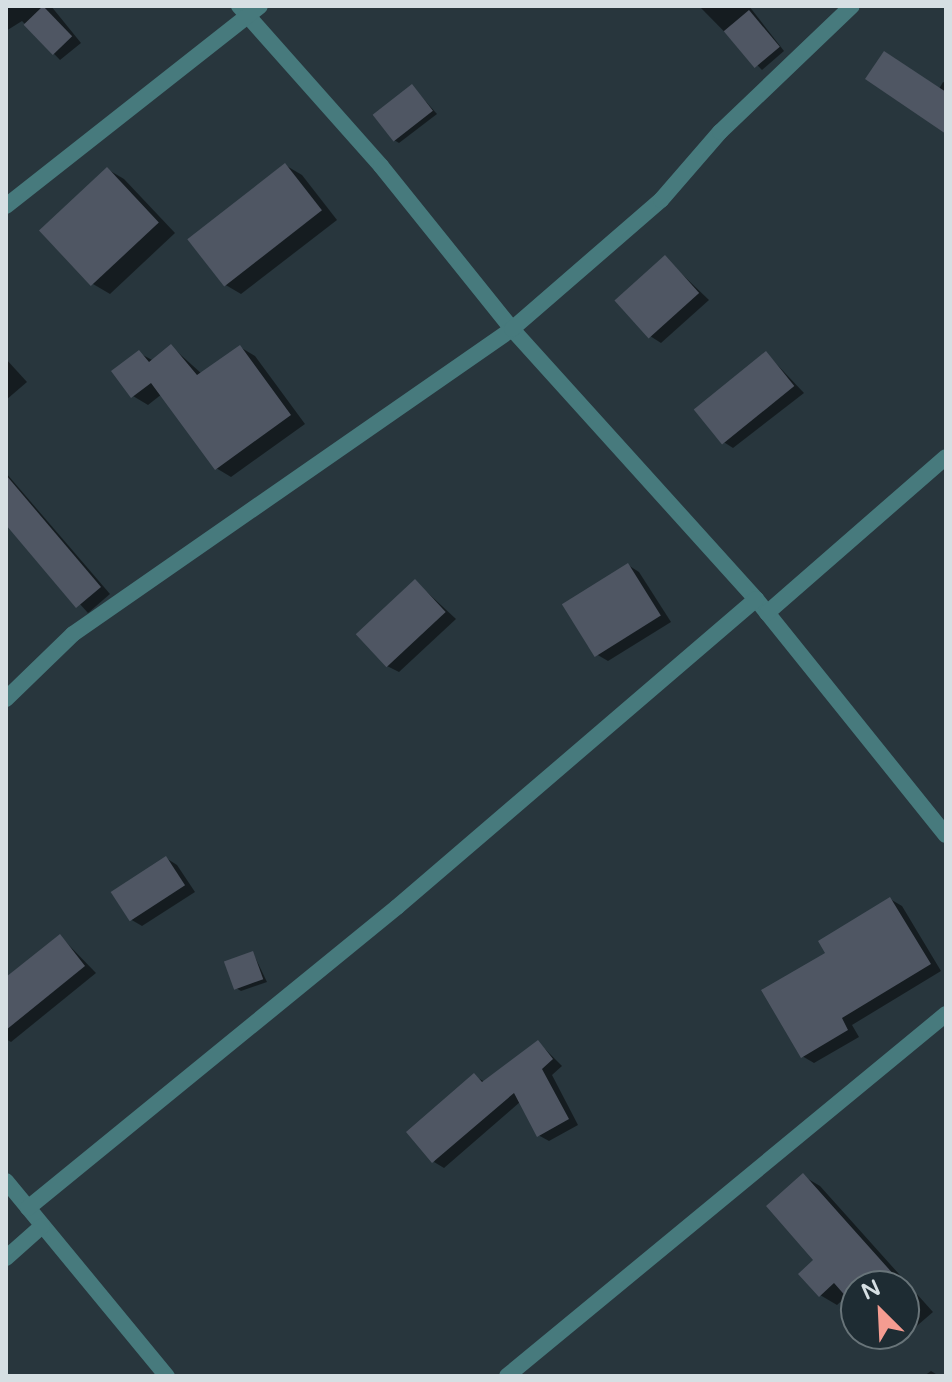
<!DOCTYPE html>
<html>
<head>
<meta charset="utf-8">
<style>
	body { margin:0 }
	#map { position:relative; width:952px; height:1382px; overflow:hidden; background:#28363d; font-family:"Varela Round",sans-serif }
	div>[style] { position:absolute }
	.shadow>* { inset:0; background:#0007 }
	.building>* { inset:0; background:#4f5663; transform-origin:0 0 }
	.street>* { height:16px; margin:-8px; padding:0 8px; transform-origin:8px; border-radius:8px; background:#477a7d }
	span { translate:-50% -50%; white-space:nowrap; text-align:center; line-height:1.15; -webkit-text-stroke:8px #1e2c33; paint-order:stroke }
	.frame { position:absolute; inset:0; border:8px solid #d6dfe3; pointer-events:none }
	.north { position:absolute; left:840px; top:1270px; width:80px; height:80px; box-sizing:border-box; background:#1e2c33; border:2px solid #687479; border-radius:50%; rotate:336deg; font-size:22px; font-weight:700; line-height:32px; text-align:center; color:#d6dfe3 }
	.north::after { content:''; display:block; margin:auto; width:28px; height:36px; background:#f59c91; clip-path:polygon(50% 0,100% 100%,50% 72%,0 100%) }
</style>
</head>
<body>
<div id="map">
	<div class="shadow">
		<div style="clip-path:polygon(6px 6px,51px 6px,81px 43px,60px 60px,22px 21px,6px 31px)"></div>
		<div style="clip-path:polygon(699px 6px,749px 6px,784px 51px,762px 70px)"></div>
		<div style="clip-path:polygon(943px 82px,946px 83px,946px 132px,939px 89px)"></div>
		<div style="clip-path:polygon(412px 86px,437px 114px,399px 143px,394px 140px)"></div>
		<div style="clip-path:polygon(285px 165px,302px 175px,337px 220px,241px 294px,224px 284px)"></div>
		<div style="clip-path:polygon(107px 169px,124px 179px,175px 233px,110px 294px,93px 284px)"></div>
		<div style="clip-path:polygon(665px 258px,709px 300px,661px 343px,650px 336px)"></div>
		<div style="clip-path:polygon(172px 347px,202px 374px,240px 347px,255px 356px,305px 424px,231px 477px,216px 468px,162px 394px,148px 405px,133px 396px,139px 353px,154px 361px)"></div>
		<div style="clip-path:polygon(766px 353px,804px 393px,733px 448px,722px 441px)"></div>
		<div style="clip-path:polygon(6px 359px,27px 382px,6px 400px)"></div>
		<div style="clip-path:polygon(6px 473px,110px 594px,88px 613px,6px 522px)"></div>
		<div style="clip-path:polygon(628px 565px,639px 572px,671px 622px,608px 661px,596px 654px)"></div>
		<div style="clip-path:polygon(415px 581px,456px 619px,399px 672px,387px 666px)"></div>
		<div style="clip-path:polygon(166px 858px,177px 865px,195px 892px,142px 926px,130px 919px,113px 891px)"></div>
		<div style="clip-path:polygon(890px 899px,902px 906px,941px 971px,852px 1025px,859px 1037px,814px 1063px,802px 1056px,828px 953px)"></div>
		<div style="clip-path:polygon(60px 936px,96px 973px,11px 1042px,6px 1039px,6px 980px)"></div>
		<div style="clip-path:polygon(253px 953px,267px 982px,241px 991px,236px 988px)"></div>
		<div style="clip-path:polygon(538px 1042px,562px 1066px,552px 1075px,578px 1125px,549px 1141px,538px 1135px,520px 1102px,444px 1168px,434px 1162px,474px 1076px,485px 1082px)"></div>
		<div style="clip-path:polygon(803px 1176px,820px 1186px,933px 1312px,897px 1343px,882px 1334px,904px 1334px,904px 1286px,856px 1286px,856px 1305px,848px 1295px,837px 1305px,820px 1295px)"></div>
		<div style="clip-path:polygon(931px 1371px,939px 1376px,924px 1376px)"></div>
	</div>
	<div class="building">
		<div style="left:43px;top:6px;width:42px;height:27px;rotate:46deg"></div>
		<div style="left:749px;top:10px;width:48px;height:33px;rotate:50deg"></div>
		<div style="clip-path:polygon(884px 51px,946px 92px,946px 134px,865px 79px)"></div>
		<div style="left:412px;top:84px;width:34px;height:50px;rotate:52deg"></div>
		<div style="left:285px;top:163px;width:60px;height:124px;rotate:52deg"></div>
		<div style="left:107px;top:167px;width:76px;height:93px;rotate:47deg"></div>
		<div style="left:665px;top:255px;width:51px;height:68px;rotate:48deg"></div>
		<div style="clip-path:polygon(171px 344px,197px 375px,240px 345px,291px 415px,215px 470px,151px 383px,131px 398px,111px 371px,139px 350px,149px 362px)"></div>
		<div style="left:766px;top:351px;width:45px;height:93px;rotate:51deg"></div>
		<div style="clip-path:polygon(6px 475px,101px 587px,76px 608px,6px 525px)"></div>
		<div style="left:628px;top:563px;width:62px;height:78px;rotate:58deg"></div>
		<div style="left:415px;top:579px;width:45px;height:81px;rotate:47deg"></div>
		<div style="left:166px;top:856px;width:35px;height:66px;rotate:57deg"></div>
		<div style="clip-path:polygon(890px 897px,931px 964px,842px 1018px,848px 1030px,801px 1058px,761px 990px,825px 953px,818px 941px)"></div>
		<div style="clip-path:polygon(60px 934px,85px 966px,6px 1030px,6px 977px)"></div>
		<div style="left:253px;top:951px;width:30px;height:31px;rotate:70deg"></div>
		<div style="clip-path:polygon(538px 1040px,553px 1059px,542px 1069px,569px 1119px,537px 1137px,514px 1093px,432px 1163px,406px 1132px,474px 1073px,482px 1082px)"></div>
		<div style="clip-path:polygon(803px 1173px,853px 1229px,904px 1286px,856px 1286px,856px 1308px,834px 1283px,819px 1297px,798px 1274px,813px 1260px,766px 1206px)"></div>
	</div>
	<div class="street">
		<div style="left:239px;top:6px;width:214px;rotate:48.4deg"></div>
		<div style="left:381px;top:166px;width:209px;rotate:51.2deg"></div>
		<div style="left:512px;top:329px;width:364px;rotate:47.9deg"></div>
		<div style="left:756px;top:599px;width:303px;rotate:51.2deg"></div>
		<div style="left:6px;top:206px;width:323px;rotate:-38.2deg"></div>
		<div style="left:767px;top:613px;width:237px;rotate:-41.1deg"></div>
		<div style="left:6px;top:699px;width:93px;rotate:-44.1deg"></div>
		<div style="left:73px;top:634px;width:535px;rotate:-34.79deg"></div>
		<div style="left:512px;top:329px;width:197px;rotate:-40.9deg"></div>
		<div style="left:661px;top:200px;width:90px;rotate:-49.1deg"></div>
		<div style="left:720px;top:132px;width:182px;rotate:-43.7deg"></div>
		<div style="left:6px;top:1181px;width:253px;rotate:50.5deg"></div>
		<div style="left:28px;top:1208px;width:476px;rotate:-39.2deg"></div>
		<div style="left:397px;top:907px;width:473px;rotate:-40.6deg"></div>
		<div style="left:6px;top:1258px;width:48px;rotate:-41.6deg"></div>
		<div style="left:507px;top:1376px;width:569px;rotate:-39.51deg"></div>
	</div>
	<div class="frame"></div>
	<div class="north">N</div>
</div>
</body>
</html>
